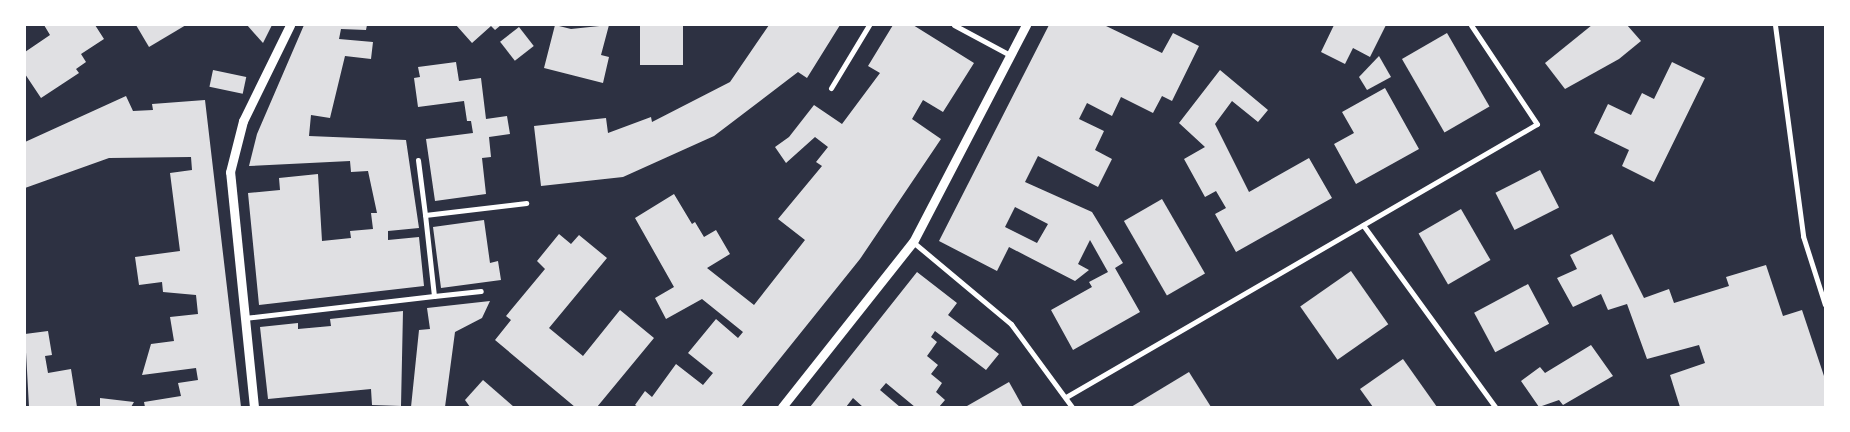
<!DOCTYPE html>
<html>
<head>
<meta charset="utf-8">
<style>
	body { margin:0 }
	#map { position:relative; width:1850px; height:432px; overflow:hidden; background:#2d3142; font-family:"Golos Text",sans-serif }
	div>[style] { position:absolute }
	.building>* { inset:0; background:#e0e0e3; transform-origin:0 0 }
	.minor>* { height:5px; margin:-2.5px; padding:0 2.5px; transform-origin:2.5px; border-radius:2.5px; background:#fff }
	.tertiary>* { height:9px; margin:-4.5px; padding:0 4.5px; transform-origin:4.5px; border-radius:4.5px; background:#fff }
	span { translate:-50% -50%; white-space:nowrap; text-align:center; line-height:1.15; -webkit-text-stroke:5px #fff; paint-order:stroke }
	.frame { position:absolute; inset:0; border:26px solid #fff; pointer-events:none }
</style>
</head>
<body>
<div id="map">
	<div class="building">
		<div style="clip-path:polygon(44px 25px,95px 25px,104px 39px,81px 54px,86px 62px,76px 69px,79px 73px,41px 98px,25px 74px,25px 52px,50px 35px)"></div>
		<div style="clip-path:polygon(136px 25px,186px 25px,149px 47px)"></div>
		<div style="clip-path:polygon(247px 25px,272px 25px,263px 43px)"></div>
		<div style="clip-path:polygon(304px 25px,367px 25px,366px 30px,341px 29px,339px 39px,373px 42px,371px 59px,345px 56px,330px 118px,311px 115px,309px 136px,406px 140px,419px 228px,388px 231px,388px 240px,419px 237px,424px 286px,259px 305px,248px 193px,280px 190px,279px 178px,318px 174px,322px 241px,351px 238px,350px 231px,373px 229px,371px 213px,377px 213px,368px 171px,351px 172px,350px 161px,249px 166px,257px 134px)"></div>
		<div style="clip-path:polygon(456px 25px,501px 25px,495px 30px,491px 26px,472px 43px)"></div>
		<div style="clip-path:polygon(555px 25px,571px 29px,609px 25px,601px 55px,609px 57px,603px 83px,544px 68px)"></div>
		<div style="left:640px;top:25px;width:43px;height:40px"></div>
		<div style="clip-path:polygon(769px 25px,840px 25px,807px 78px,798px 72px,714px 136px,623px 177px,541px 186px,534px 126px,606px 118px,608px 133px,651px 117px,652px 122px,730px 82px)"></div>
		<div style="clip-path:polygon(893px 25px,913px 25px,974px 63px,943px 112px,923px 100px,912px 119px,941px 139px,860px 259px,741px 407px,638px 407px,635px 405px,645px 391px,652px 397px,676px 364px,703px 385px,713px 373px,688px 353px,716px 319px,738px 338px,743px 332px,702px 299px,666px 319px,655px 298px,674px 287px,635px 218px,674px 194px,692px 224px,695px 222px,704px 237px,716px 230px,730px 254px,707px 268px,754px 305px,805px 240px,778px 219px,822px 166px,816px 162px,828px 147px,815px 137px,786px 163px,775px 147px,789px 137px,814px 105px,842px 124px,880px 73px,868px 66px)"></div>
		<div style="clip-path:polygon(evenodd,1049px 25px,1104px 25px,1162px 53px,1173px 33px,1199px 46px,1172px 101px,1162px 96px,1153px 113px,1121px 97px,1112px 116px,1087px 103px,1079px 119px,1104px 131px,1095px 150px,1112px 159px,1098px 187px,1038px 156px,1025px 182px,1092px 212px,1123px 263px,1115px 268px,1140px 312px,1073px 350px,1051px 310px,1092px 287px,1089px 282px,1108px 272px,1090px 240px,1078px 264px,1089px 270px,1075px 281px,1009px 247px,997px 271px,939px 241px,1049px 25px,1015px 207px,1048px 224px,1037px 243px,1005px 227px,1015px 207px)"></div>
		<div style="clip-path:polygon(1334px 25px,1386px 25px,1370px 57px,1353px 48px,1345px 64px,1321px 52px)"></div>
		<div style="clip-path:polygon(1592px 25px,1627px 25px,1641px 41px,1619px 59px,1565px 89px,1545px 63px)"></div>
		<div style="left:519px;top:27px;width:24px;height:24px;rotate:52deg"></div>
		<div style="left:1447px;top:33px;width:85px;height:52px;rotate:60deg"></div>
		<div style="clip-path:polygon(1379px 56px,1391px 77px,1367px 90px,1359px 77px)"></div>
		<div style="clip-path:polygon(456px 62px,459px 81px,481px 78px,486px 119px,507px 116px,510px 134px,489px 137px,491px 157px,482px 158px,486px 194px,435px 201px,426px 139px,473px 133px,471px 121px,467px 121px,464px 101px,418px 107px,414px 78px,420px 77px,418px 67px)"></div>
		<div style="clip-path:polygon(1672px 62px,1705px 78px,1654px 182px,1622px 166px,1629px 150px,1594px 133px,1608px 104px,1631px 115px,1642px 93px,1654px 99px)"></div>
		<div style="left:213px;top:70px;width:34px;height:17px;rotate:12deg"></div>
		<div style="clip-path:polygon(1220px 70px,1268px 110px,1258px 122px,1232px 101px,1215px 124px,1249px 192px,1309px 158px,1332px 198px,1236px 252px,1215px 214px,1226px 208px,1216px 191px,1205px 197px,1184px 159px,1205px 147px,1179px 123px)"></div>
		<div style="clip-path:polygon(1385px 88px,1419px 149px,1356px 184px,1334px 144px,1354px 133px,1342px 112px)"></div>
		<div style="clip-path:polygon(126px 96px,133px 111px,153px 110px,152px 104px,205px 100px,241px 407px,145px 407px,144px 402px,181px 396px,178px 383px,198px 380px,196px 368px,142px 375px,151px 344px,174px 341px,170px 317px,198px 314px,196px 295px,163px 292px,162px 282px,139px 285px,135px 257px,180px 251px,170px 173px,192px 170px,191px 157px,109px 158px,25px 188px,25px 142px)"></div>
		<div style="left:1540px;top:170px;width:42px;height:50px;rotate:63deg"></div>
		<div style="left:1162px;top:199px;width:86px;height:44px;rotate:60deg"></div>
		<div style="left:1461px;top:209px;width:59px;height:49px;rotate:60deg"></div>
		<div style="clip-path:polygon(484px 220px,490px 263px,498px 261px,501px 280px,441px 288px,433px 227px)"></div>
		<div style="clip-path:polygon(559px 234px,571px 244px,579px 235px,607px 258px,549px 328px,583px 356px,620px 310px,654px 338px,597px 407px,575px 407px,495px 340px,511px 320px,506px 316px,545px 269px,537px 261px)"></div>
		<div style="clip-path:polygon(1612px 234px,1644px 298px,1669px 289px,1674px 303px,1729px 286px,1726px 277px,1766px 265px,1783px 316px,1802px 310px,1825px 379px,1825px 407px,1680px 407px,1670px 375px,1705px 363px,1699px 345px,1647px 359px,1627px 304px,1608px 310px,1601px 294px,1573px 307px,1557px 278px,1577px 269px,1570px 255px)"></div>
		<div style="left:1351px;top:271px;width:65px;height:62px;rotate:55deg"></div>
		<div style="clip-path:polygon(917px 272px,957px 303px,948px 315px,999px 354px,986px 370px,935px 331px,931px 337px,937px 342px,927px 356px,938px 365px,931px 374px,942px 383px,936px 392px,945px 400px,939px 407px,915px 407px,886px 383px,880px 390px,900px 407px,863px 407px,853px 398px,846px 407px,810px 407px)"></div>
		<div style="left:1528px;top:284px;width:45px;height:61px;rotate:62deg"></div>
		<div style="clip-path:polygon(490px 301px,482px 318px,455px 332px,445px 407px,411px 407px,419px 330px,430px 329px,427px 308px)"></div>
		<div style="clip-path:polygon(403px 311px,401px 406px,372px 405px,371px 389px,268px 399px,260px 327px,298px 323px,298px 329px,331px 326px,330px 319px)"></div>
		<div style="clip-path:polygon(48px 331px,52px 355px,45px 356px,48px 373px,71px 369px,77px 407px,29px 407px,25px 334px)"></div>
		<div style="clip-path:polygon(1591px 345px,1613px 376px,1563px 405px,1559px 400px,1539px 407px,1521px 381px,1540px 367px,1545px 373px)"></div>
		<div style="clip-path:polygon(1403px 359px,1437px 407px,1373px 407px,1360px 389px)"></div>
		<div style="clip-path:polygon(1189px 372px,1211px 407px,1131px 407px)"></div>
		<div style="clip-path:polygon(483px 380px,514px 407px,470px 407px,465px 400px)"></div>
		<div style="clip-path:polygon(1009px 382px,1023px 407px,968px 407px,967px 406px)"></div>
		<div style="clip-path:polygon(100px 398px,134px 402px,131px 407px,100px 407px)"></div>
	</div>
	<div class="minor">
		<div style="left:954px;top:25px;width:64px;rotate:28.2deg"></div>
		<div style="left:1775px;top:25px;width:213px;rotate:82.4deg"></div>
		<div style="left:1803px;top:236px;width:72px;rotate:72.3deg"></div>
		<div style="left:831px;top:88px;width:74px;rotate:-58.9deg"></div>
		<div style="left:418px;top:160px;width:55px;rotate:82.7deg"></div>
		<div style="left:1363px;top:225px;width:225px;rotate:54deg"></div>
		<div style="left:913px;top:242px;width:128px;rotate:39.9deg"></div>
		<div style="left:1011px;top:324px;width:103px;rotate:53.7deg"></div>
		<div style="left:434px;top:296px;width:47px;rotate:-6.1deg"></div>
		<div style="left:244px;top:318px;width:191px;rotate:-6.6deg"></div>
		<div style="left:434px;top:296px;width:81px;rotate:-96.3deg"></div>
		<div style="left:425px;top:215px;width:102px;rotate:-6.8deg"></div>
		<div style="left:1066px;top:397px;width:544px;rotate:-30.1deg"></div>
		<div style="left:1537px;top:124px;width:119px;rotate:-123.7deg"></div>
	</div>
	<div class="tertiary">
		<div style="left:254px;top:407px;width:236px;rotate:-95.8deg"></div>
		<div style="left:230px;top:172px;width:53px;rotate:-75.7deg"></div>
		<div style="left:243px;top:121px;width:107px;rotate:-63.9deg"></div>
		<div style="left:782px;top:407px;width:211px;rotate:-51.6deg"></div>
		<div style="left:913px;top:242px;width:245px;rotate:-62.5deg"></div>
	</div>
	<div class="frame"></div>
</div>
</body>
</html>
